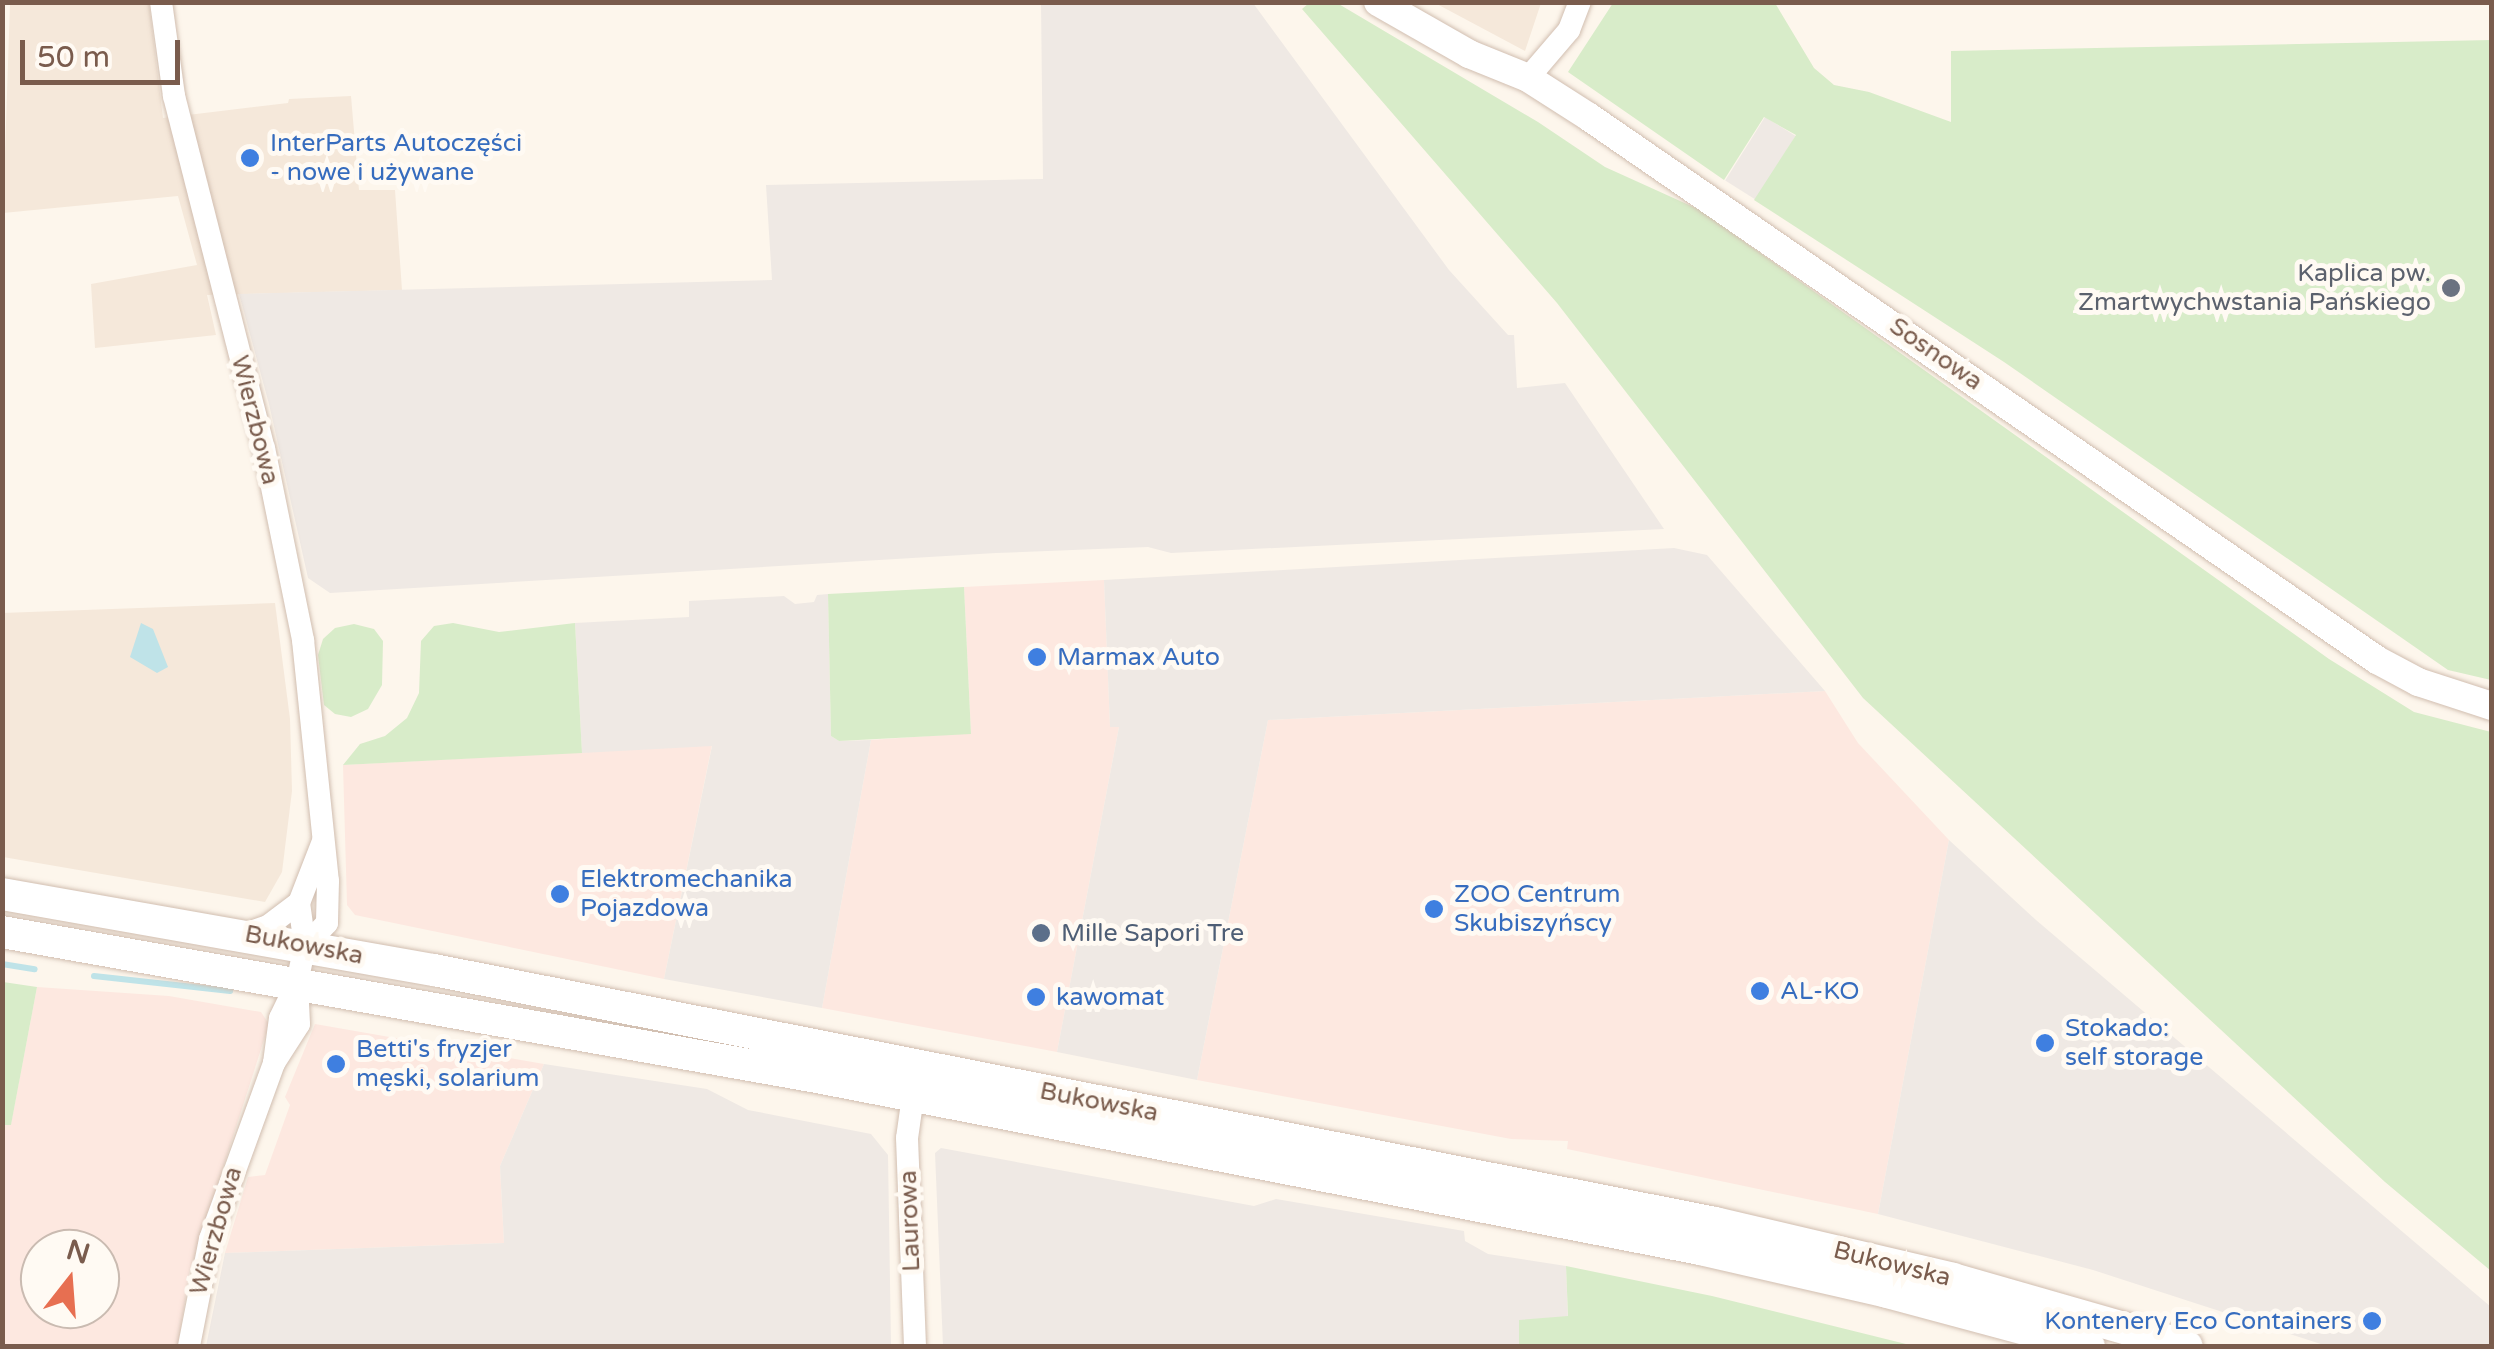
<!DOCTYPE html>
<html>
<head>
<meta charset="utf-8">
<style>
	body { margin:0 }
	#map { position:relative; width:2494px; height:1349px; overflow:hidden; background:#fdf6ec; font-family:"Varela Round",sans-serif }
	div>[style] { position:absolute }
	.residential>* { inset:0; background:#f5e8da }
	.commercial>* { inset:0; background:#fde8e0 }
	.industrial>* { inset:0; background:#efe9e4; transform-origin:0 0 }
	.green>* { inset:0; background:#d8ecc9 }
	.water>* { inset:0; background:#bfe3e8 }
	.stream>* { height:6px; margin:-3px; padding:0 3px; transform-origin:3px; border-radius:3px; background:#bfe3e8 }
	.roads { filter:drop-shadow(0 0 2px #d1beb0) drop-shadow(0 0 2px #d1beb0) }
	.minor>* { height:22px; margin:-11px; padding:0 11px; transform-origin:11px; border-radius:11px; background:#fff }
	.tertiary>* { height:28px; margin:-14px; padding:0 14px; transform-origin:14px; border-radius:14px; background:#fff }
	.secondary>* { height:32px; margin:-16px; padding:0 16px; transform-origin:16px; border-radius:16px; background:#fff }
	.dots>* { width:28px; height:28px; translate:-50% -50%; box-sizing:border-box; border:5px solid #fffaf3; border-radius:50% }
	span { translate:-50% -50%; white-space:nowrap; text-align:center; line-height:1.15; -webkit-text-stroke:10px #fffaf3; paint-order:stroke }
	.shop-label { font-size:25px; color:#366cbe }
	.left { translate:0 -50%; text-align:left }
	.right { translate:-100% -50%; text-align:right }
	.worship-label { font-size:25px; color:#5b616d }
	.street-label { font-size:25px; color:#7a5c4d }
	.service-label { font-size:25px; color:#4e5e75 }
	.frame { position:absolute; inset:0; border:5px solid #7a5c4d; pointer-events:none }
	.north { position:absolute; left:20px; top:1229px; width:100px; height:100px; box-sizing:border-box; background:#fffaf3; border:2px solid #cabbb1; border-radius:50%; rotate:17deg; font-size:28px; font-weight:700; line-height:40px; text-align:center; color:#7a5c4d }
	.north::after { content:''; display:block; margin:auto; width:35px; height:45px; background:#e76f51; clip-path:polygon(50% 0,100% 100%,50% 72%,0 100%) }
	.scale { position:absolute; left:20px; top:40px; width:160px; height:45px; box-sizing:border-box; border:5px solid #7a5c4d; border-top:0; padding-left:12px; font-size:30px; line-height:35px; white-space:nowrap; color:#7a5c4d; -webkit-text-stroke:8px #fffaf3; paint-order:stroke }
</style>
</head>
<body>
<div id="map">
	<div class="residential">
		<div style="clip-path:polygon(3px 3px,149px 3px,163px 118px,288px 103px,289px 99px,351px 96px,359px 190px,395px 190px,402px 290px,207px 295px,216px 335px,95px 348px,91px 284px,197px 265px,178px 196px,3px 213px,10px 4px)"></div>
		<div style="clip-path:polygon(1435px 3px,1541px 3px,1525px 51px)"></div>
		<div style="clip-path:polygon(275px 603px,290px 719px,292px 791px,282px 872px,265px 902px,3px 857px,2px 613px)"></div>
	</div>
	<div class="commercial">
		<div style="clip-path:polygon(1104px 580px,1110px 726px,1119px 727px,1057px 1052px,822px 1008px,871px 740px,971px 733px,964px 587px)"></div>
		<div style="clip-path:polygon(1825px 691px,1858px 743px,1949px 840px,1878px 1214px,1567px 1149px,1568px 1141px,1511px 1139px,1197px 1080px,1268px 720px)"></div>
		<div style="clip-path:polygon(712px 745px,664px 979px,355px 915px,347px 905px,343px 765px)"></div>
		<div style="clip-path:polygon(evenodd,37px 987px,169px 996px,261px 1012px,269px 1024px,189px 1274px,178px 1346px,3px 1346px,2px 1125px,11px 1124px,37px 987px,40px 1249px,100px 1249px,100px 1309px,40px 1309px,40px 1249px)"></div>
		<div style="clip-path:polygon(315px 1024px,544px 1064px,500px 1166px,504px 1243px,225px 1253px,248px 1177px,265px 1175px,290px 1105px,285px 1097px)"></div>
	</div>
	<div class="industrial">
		<div style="clip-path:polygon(1041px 3px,1253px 3px,1449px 270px,1508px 335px,1514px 335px,1517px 388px,1565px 383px,1664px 529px,1171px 553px,1148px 547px,996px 553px,330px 593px,308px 578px,269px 404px,239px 294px,772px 280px,766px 185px,1043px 179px)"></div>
		<div style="left:1765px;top:117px;width:36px;height:75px;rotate:32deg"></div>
		<div style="clip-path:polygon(1674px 548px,1707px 555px,1825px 691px,1268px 720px,1197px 1080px,1057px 1052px,1119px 727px,1110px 727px,1104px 580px)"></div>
		<div style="clip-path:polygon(828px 594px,831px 736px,839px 741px,871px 740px,822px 1008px,664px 979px,712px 746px,582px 753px,575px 623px,689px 617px,689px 601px,784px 596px,795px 604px,814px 602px,817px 595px)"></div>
		<div style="clip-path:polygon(1949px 840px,2036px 920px,2491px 1307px,2491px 1346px,2327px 1346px,2093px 1270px,1878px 1214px)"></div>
		<div style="clip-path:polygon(544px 1064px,707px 1089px,748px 1110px,871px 1134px,888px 1155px,891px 1346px,206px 1346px,225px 1253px,504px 1243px,500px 1166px)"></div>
		<div style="clip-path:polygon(941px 1148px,1254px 1206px,1276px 1199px,1464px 1231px,1465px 1241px,1488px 1254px,1566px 1266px,1569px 1346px,943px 1346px,935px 1153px)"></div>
	</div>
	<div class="green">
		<div style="clip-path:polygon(1309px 3px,1337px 3px,1538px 122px,1605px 167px,1700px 210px,2329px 659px,2414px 712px,2491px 732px,2491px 1271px,2385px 1182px,1863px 698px,1557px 303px,1302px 9px)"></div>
		<div style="clip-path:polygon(1613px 3px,1775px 3px,1814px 68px,1834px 85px,1869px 92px,1951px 122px,1951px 51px,2491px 40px,2491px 680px,2448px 670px,2004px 362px,1754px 200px,1796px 135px,1764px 117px,1724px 180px,1568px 72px)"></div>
		<div style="clip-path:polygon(964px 587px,971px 734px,839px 741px,831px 736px,828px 594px)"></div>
		<div style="clip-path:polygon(453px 623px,499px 632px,575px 623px,582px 753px,343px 765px,360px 744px,385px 736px,407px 718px,419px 693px,421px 641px,434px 626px)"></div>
		<div style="clip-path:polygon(354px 624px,374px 629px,383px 641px,382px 685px,368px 709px,351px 717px,335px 714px,324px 705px,318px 655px,323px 639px,335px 628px)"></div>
		<div style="clip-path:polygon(3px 982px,37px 987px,11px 1125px,3px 1125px)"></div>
		<div style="clip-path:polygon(1566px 1266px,1712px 1296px,1914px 1346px,1519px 1346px,1519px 1320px,1568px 1316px)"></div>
	</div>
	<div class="water">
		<div style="clip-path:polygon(141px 623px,153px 629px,168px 667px,157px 673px,130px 657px)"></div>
	</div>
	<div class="stream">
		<div style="left:2px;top:964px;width:33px;rotate:9deg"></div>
		<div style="left:94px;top:976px;width:137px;rotate:6.3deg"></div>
	</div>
	<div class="roads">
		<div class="minor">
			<div style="left:161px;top:2px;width:95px;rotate:82.1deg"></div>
			<div style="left:174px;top:96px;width:363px;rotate:75.7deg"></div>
			<div style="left:264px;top:448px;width:196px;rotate:78.5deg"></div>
			<div style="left:303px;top:640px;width:242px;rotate:84.1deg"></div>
			<div style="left:328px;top:881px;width:42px;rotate:91.4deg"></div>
			<div style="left:327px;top:923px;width:32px;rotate:134deg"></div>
			<div style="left:1528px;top:78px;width:63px;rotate:-49.5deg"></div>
			<div style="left:1569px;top:30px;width:30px;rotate:-69deg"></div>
			<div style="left:245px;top:934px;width:24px;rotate:-19deg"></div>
			<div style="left:268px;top:926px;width:39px;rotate:-37deg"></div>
			<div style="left:274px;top:1063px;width:46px;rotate:-57.3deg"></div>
			<div style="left:299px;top:1024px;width:41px;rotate:-92.8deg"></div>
			<div style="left:297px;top:983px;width:38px;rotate:-78deg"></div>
			<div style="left:305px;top:946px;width:43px;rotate:-97.9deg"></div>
			<div style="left:299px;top:903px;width:66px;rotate:-68.8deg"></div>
			<div style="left:913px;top:1096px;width:42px;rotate:98.1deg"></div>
			<div style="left:907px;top:1138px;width:208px;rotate:87.8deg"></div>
			<div style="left:189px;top:1346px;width:109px;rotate:-78.9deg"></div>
			<div style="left:210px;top:1239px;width:187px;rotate:-70deg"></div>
			<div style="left:274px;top:1063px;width:45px;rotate:-82.4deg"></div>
			<div style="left:280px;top:1018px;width:39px;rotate:-64deg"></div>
		</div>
		<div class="tertiary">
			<div style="left:1378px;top:2px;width:105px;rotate:29.7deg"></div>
			<div style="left:1469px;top:54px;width:64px;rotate:22.1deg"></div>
			<div style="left:1528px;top:78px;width:72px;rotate:32.6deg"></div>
			<div style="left:1589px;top:117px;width:957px;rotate:34.57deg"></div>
			<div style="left:2377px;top:660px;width:47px;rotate:28.2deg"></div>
			<div style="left:2418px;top:682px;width:78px;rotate:18deg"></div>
		</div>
		<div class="secondary">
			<div style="left:2px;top:894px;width:439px;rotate:10deg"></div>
			<div style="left:434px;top:970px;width:1306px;rotate:11.17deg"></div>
			<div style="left:1715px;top:1223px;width:244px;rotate:13.2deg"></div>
			<div style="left:1953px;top:1279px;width:243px;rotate:16deg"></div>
			<div style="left:2px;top:932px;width:828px;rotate:10.09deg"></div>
			<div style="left:817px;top:1077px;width:900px;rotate:11.02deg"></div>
			<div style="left:1700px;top:1249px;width:192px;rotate:12.9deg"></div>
			<div style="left:1887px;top:1292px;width:209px;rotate:15deg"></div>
		</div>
	</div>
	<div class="dots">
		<div style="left:250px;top:158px;background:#3f7fe0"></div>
		<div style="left:2451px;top:288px;background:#6b7280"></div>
		<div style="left:1037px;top:657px;background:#3f7fe0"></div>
		<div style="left:560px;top:894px;background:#3f7fe0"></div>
		<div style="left:1434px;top:909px;background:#3f7fe0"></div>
		<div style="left:1041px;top:933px;background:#5c6f8a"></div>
		<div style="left:1760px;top:991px;background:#3f7fe0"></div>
		<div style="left:1036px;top:997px;background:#3f7fe0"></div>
		<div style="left:2045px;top:1043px;background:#3f7fe0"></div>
		<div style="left:336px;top:1064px;background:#3f7fe0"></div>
		<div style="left:2372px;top:1321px;background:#3f7fe0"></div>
	</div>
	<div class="shop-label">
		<span class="left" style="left:270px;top:158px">InterParts Autoczęści<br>- nowe i używane</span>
		<span class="left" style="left:1057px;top:657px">Marmax Auto</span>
		<span class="left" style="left:580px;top:894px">Elektromechanika<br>Pojazdowa</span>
		<span class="left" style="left:1454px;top:909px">ZOO Centrum<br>Skubiszyńscy</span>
		<span class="left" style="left:1780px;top:991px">AL-KO</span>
		<span class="left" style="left:1056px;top:997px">kawomat</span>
		<span class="left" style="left:2065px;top:1043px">Stokado:<br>self storage</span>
		<span class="left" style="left:356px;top:1064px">Betti's fryzjer<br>męski, solarium</span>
		<span class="right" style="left:2352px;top:1321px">Kontenery Eco Containers</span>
	</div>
	<div class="worship-label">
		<span class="right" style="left:2431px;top:288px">Kaplica pw.<br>Zmartwychwstania Pańskiego</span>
	</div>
	<div class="street-label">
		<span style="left:1936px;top:354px;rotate:35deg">Sosnowa</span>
		<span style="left:255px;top:420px;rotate:76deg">Wierzbowa</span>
		<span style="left:304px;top:945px;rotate:11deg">Bukowska</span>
		<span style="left:1099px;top:1102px;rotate:11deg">Bukowska</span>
		<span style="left:910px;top:1221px;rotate:-92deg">Laurowa</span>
		<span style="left:216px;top:1231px;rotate:-74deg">Wierzbowa</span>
		<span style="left:1892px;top:1264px;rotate:14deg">Bukowska</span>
	</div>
	<div class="service-label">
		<span class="left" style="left:1061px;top:933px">Mille Sapori Tre</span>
	</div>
	<div class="frame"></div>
	<div class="north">N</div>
	<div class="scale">50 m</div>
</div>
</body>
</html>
